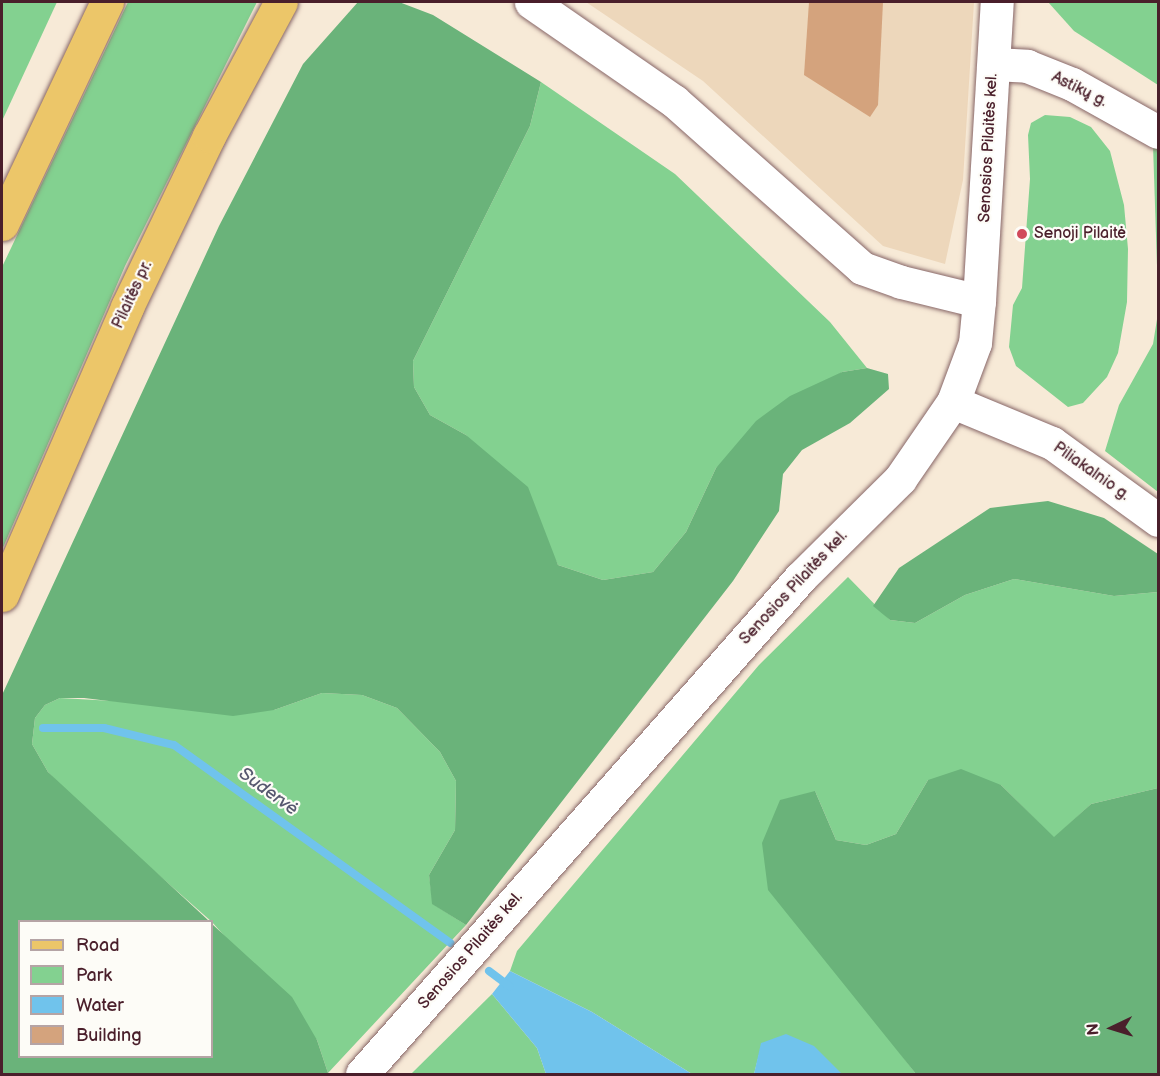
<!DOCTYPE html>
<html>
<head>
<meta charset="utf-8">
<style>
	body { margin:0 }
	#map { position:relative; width:1160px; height:1076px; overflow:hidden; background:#f7ead7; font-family:"Balsamiq Sans",sans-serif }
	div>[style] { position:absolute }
	.built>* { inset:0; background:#edd7bb }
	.green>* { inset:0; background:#83d190 }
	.forest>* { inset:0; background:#6ab37a }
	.water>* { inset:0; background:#70c3ec }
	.stream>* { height:8px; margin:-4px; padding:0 4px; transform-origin:4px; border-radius:4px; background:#70c3ec }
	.building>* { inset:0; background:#d4a37d }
	.roads { filter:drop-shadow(0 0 2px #876667) drop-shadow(0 0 2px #876667) }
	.minor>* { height:33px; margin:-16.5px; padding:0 16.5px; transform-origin:16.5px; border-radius:16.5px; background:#fff }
	.major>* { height:33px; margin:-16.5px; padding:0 16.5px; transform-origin:16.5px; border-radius:16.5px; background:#ecc669 }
	.dots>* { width:16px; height:16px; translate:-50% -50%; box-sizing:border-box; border:3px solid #fdfcf7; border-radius:50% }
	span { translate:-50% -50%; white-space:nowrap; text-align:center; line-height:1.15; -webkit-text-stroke:4.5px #fdfcf7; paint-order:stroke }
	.street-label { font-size:16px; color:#4a1f2b }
	.poi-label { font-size:16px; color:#4a1f2b }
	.left { translate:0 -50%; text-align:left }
	.water-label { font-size:18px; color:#57586f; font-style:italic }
	.frame { position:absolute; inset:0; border:3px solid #4a1f2b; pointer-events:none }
	.legend { position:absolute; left:18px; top:920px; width:195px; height:138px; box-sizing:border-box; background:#fdfcf7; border:2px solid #b5a4a5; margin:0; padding:8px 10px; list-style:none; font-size:18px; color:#4a1f2b }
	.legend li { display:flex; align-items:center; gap:12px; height:30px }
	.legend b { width:30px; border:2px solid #b5a4a5 }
	.north { position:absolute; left:1082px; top:998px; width:60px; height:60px; -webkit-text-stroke:4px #fdfcf7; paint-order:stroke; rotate:266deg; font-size:16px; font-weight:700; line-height:24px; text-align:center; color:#4a1f2b }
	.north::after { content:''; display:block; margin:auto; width:21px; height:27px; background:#4a1f2b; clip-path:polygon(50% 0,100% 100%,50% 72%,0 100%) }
</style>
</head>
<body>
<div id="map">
	<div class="built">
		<div style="clip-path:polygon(586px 2px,974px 2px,963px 180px,945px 264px,883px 246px,703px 81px)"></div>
	</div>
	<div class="green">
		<div style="clip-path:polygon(2px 2px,57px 2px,2px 121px)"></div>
		<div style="clip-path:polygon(128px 2px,257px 2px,125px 266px,2px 550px,2px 267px)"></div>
		<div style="clip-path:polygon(1048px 2px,1158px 2px,1158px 85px,1074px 31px)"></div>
		<div style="clip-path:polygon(541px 82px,675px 174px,830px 322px,867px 368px,842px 372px,716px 468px,686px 532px,653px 572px,603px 580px,558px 565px,545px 539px,466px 435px,430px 415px,414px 387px,413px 361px,530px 126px)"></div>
		<div style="clip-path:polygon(1045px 115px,1070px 117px,1091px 127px,1110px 151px,1124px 205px,1128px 249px,1127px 302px,1118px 353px,1107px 377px,1083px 403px,1068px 407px,1016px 366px,1009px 347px,1013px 305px,1022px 288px,1030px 179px,1028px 135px,1031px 123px)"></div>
		<div style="clip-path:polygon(1153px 145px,1158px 149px,1158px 296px)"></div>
		<div style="clip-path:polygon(1158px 313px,1158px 492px,1105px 451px,1119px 405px,1153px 344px)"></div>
		<div style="clip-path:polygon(848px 577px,890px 620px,915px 623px,965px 595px,1014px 579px,1114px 596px,1158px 592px,1158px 788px,1091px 804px,1054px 838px,1001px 785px,928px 780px,896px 834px,866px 845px,836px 840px,815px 791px,849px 987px,916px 1074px,842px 1074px,762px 1043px,754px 1074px,692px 1074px,592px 1012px,510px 971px,517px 951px,759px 665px)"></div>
		<div style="clip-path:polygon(322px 693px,362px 695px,397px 708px,440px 752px,456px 781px,455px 830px,429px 875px,433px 904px,466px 925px,328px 1073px,317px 1040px,212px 922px,75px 801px,48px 772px,32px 744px,35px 718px,45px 705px,60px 698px,274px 710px)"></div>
		<div style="clip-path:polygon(492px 994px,537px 1048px,546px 1074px,411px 1074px)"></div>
	</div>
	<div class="forest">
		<div style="clip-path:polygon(358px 2px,399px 2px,433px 15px,541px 82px,530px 126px,413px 361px,414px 387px,430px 415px,466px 435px,528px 487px,558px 565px,603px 580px,653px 572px,686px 532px,716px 468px,756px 421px,790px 396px,842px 372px,867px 368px,888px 374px,889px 389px,850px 423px,802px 450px,783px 474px,779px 511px,733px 581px,466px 925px,432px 904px,429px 875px,455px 830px,456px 781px,440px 752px,397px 708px,362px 695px,322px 693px,274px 710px,233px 716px,84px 698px,60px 698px,45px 705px,35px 718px,32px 744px,48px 772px,209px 921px,20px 922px,20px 1056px,212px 1056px,212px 924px,292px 997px,317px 1040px,328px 1073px,2px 1074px,2px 695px,219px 226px,303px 64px)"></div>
		<div style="clip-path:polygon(1048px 501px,1104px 518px,1158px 554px,1158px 592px,1114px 596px,1014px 579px,965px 595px,915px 623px,890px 620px,873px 606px,899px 568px,990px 508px)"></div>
		<div style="clip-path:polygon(961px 769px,1001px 785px,1054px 837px,1091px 804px,1158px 788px,1158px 1074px,916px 1074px,768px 890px,762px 843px,780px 800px,815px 791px,836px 840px,866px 845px,896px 834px,928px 780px)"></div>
	</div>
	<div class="water">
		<div style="clip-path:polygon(510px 971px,592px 1012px,692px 1074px,546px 1074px,537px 1048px,492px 994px)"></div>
		<div style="clip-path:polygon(786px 1034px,814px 1046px,842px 1074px,754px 1074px,761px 1043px)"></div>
	</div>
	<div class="stream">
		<div style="left:43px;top:728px;width:61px"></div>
		<div style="left:104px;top:728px;width:72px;rotate:13.7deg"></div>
		<div style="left:174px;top:745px;width:340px;rotate:35.6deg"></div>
		<div style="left:489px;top:971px;width:26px;rotate:37deg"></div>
	</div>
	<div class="building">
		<div style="clip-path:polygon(809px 2px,883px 2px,878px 105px,870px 117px,804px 75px)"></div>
	</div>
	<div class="roads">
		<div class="minor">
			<div style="left:531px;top:2px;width:174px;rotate:34.7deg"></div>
			<div style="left:674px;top:101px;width:251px;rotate:41.6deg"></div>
			<div style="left:862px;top:268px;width:41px;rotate:19.7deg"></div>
			<div style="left:901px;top:282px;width:80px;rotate:13.7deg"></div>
			<div style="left:994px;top:64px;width:33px;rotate:3deg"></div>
			<div style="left:1027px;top:66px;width:48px;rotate:21.8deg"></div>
			<div style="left:1072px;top:84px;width:98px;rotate:29.2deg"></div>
			<div style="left:953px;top:402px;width:107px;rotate:22.5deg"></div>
			<div style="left:1052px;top:443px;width:131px;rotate:36deg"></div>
			<div style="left:362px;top:1074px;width:662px;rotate:-48.55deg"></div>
			<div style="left:800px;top:578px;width:141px;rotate:-44.7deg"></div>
			<div style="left:900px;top:479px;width:93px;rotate:-55.5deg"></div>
			<div style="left:953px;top:402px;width:63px;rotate:-69.6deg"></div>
			<div style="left:975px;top:343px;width:42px;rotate:-84.6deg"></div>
			<div style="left:979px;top:301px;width:300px;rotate:-86.6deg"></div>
		</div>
		<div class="major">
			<div style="left:2px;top:224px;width:246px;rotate:-64.7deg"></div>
			<div style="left:2px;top:595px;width:314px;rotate:-66.5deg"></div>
			<div style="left:127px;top:307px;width:190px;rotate:-64.4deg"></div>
			<div style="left:209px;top:136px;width:152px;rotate:-61.8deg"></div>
		</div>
	</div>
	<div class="dots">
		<div style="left:1022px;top:234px;background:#d1495b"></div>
	</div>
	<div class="street-label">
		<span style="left:1079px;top:90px;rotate:26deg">Astikų g.</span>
		<span style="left:989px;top:148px;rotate:-87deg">Senosios Pilaitės kel.</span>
		<span style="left:133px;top:295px;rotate:-65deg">Pilaitės pr.</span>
		<span style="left:1091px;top:472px;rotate:35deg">Piliakalnio g.</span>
		<span style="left:794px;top:588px;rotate:-47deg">Senosios Pilaitės kel.</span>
		<span style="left:471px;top:951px;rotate:-49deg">Senosios Pilaitės kel.</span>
	</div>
	<div class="poi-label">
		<span class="left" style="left:1034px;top:234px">Senoji Pilaitė</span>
	</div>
	<div class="water-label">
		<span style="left:268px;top:792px;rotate:36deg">Sudervė</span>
	</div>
	<div class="frame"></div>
	<ul class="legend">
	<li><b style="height:8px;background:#ecc669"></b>Road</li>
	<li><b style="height:16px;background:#83d190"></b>Park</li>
	<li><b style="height:16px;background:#70c3ec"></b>Water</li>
	<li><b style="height:16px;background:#d4a37d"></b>Building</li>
	</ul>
	<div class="north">N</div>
</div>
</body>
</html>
